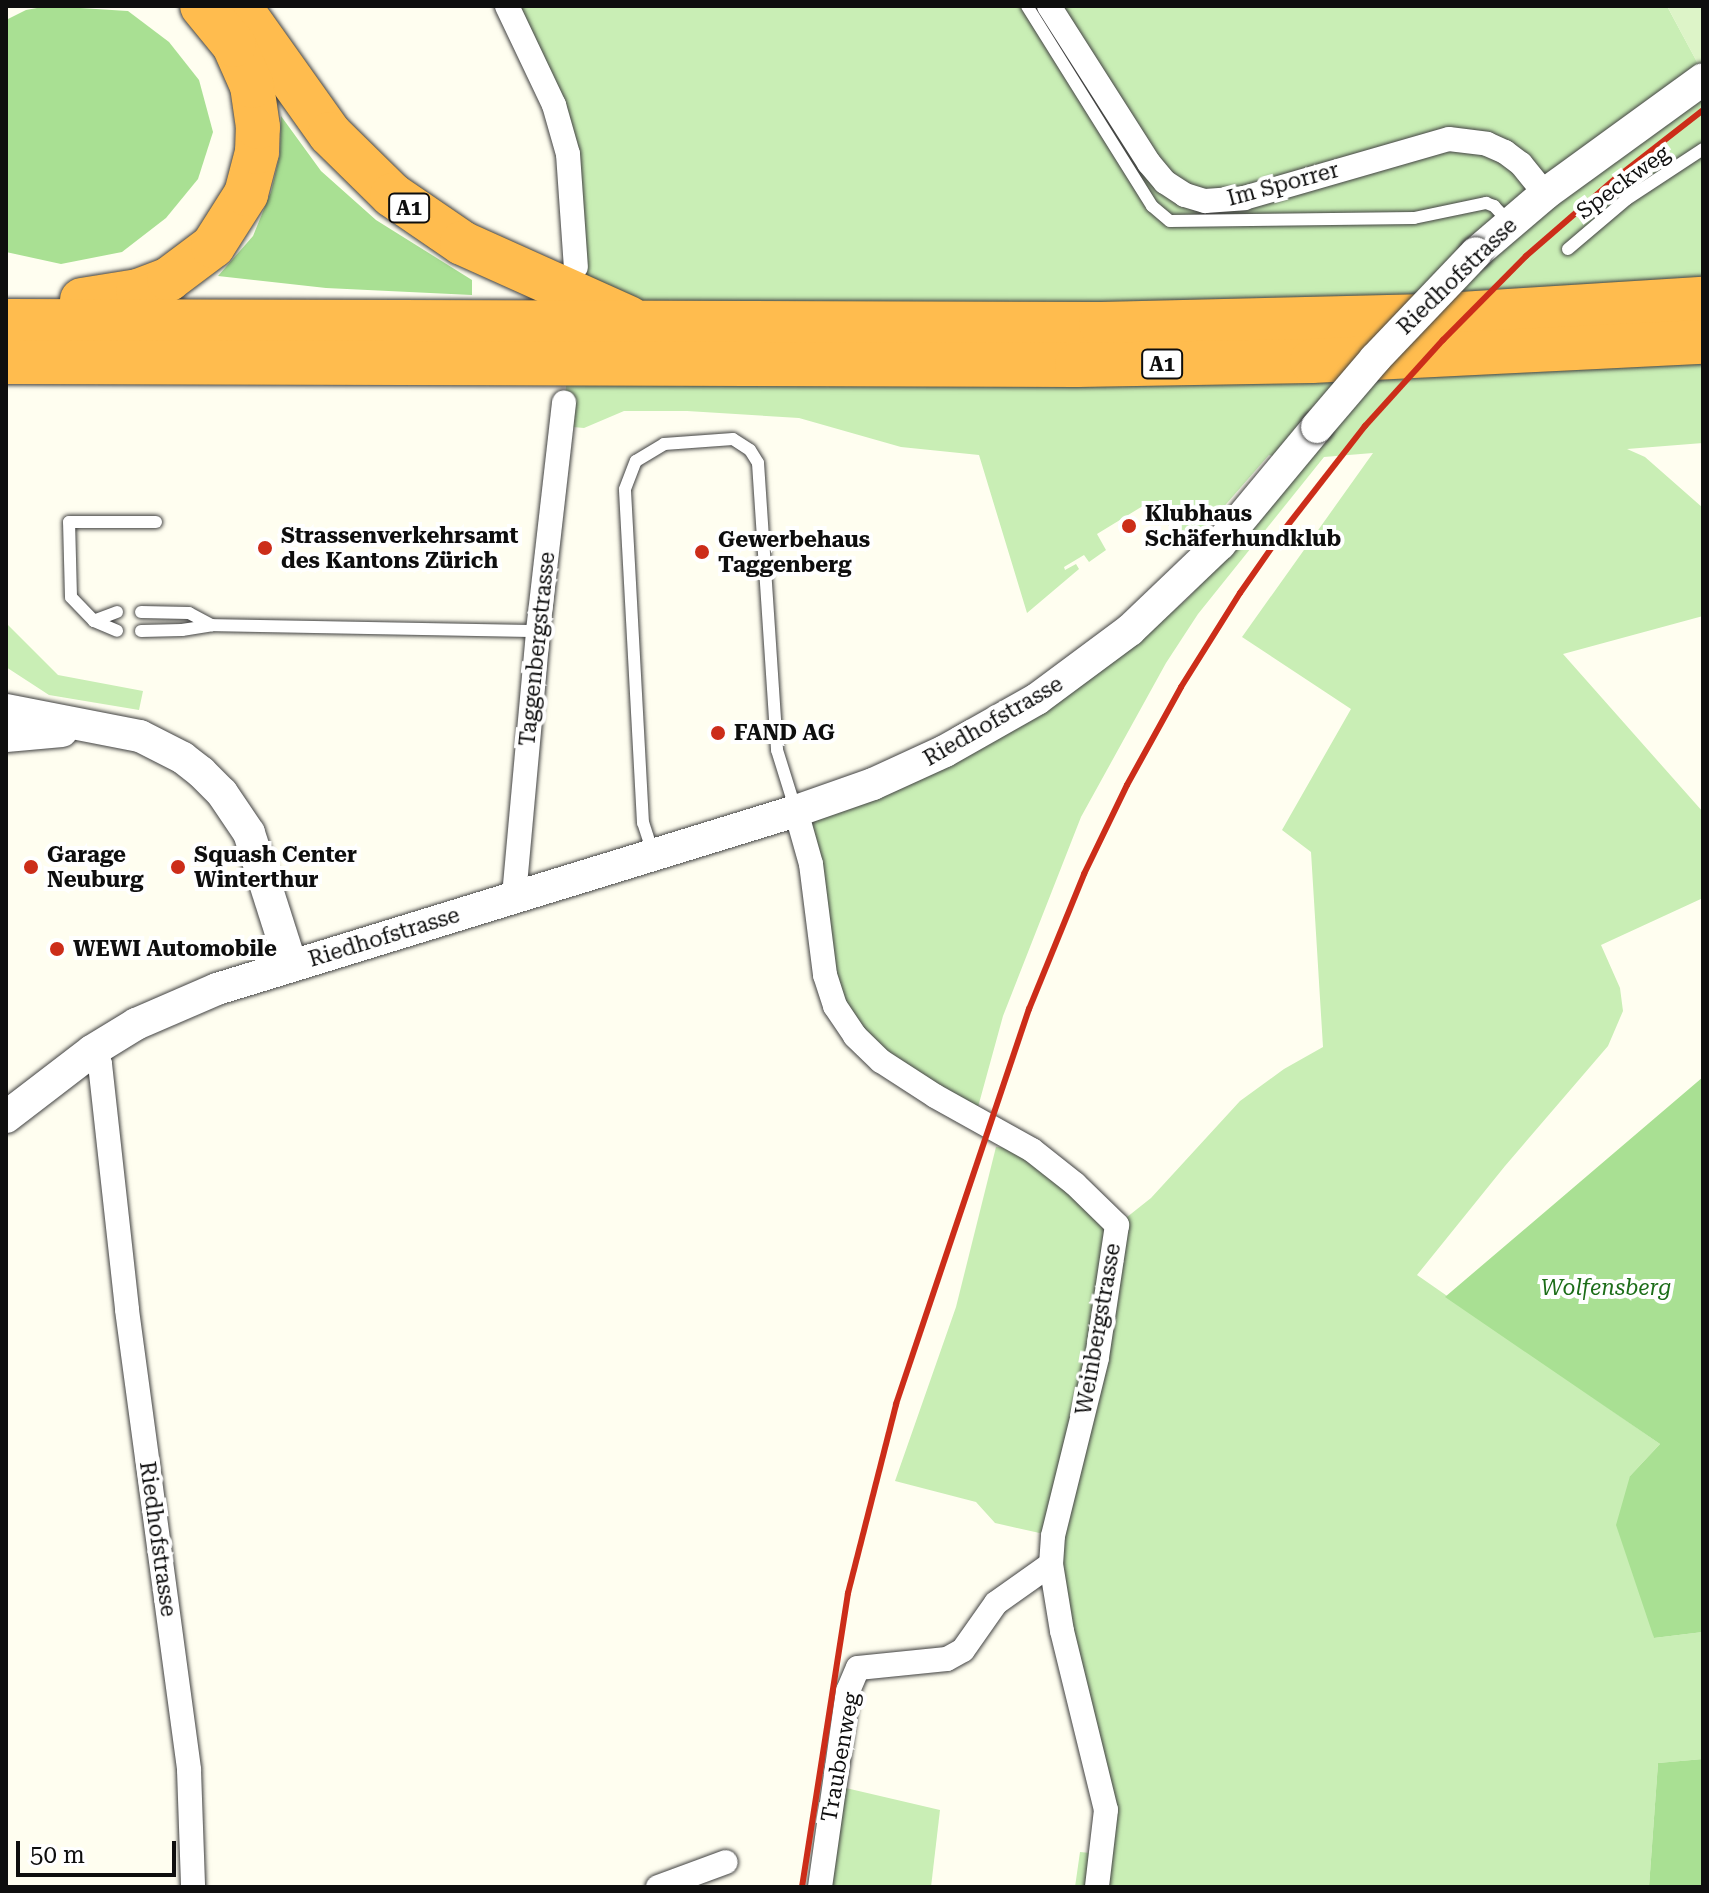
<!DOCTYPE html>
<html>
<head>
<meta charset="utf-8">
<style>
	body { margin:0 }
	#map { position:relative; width:1709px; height:1893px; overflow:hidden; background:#fffef0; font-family:"Roboto Serif",serif }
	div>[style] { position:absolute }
	.green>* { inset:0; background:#c9eeb5 }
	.forest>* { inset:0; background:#a9e093 }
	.pitch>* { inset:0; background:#ddf4c8 }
	.roads { filter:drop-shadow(0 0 2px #414141) drop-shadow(0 0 2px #414141) }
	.service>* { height:12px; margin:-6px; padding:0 6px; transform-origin:6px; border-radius:6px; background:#fff }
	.minor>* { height:24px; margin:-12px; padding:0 12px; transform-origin:12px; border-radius:12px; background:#fff }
	.tertiary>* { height:32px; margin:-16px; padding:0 16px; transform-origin:16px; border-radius:16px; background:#fff }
	.motorway>* { height:44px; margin:-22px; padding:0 22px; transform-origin:22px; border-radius:22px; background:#ffbc4e }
	.rail>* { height:6px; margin:-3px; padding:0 3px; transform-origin:3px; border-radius:3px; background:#cc2d19 }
	.bridges { filter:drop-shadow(0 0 2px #414141) drop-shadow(0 0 2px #414141) }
	.tertiary-bridge>* { height:32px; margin:-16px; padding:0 16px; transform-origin:16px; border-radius:16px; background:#fff }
	.dots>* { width:22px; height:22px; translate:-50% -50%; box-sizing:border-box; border:4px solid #fff; border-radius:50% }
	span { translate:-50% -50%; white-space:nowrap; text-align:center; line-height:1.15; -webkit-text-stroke:8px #fff; paint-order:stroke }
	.shield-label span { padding:2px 6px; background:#fff; border:2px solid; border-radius:6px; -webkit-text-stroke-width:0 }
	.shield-label { font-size:20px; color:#0e0e0e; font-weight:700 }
	.street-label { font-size:22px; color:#0e0e0e }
	.poi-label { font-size:22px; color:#0e0e0e; font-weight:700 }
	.left { translate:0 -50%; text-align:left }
	.park-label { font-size:22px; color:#1c6d18; font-style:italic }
	.frame { position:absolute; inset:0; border:8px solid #0e0e0e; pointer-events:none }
	.scale { position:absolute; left:16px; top:1841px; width:160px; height:36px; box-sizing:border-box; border:4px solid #0e0e0e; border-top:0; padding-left:10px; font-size:24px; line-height:28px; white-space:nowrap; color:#0e0e0e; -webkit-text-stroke:6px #fff; paint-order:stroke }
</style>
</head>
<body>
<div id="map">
	<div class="green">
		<div style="clip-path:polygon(507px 6px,1667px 6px,1703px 73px,1703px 443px,1627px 449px,1645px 457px,1703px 508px,1703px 616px,1563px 654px,1703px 812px,1703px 898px,1601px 945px,1620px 988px,1623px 1011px,1608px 1046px,1505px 1166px,1417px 1275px,1660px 1444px,1630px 1476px,1654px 1638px,1703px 1632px,1703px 1759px,1658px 1763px,1649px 1887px,1075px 1887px,1080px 1852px,1101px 1854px,1053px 1536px,995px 1523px,976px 1502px,895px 1481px,956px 1307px,996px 1147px,1011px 1148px,1117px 1225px,1151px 1198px,1240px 1101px,1284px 1069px,1323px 1047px,1311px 852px,1282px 830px,1351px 709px,1242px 637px,1373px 453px,1324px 457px,1198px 614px,1166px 663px,1081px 817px,1003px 1016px,975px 1118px,935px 1096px,835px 1006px,796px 811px,1125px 652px,1186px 600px,1256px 526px,1310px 458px,1291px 460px,1269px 455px,1186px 550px,1151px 501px,1097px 534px,1106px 550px,1089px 562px,1084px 555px,1064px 567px,1065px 570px,1076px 564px,1079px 569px,1027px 613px,979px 455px,901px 447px,799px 418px,687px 411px,624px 411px,584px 428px,562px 426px,573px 320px,568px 154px)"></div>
		<div style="clip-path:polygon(6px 623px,58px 675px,143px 691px,139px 710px,49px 695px,6px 667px)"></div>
		<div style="clip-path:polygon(833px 1785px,940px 1810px,931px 1887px,820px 1887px)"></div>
	</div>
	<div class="forest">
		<div style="clip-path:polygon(48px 6px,128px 11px,169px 42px,199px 80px,213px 132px,198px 179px,166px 218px,122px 252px,61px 264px,6px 252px,6px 20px,26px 10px)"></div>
		<div style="clip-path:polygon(281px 116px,321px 171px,376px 220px,472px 280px,472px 295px,326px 288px,218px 276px,253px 236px,271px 192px,280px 154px)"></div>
		<div style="clip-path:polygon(1703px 1077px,1703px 1632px,1654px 1638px,1616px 1525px,1630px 1476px,1660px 1444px,1445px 1297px)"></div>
		<div style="clip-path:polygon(1703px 1759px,1703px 1887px,1649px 1887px,1658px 1763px)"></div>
	</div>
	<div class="pitch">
		<div style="clip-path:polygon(1667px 6px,1703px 6px,1703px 73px,1699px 66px)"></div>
	</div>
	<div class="roads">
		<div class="service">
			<div style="left:1027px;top:6px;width:236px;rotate:58deg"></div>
			<div style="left:1152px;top:206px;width:23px;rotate:40deg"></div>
			<div style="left:1170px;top:221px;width:244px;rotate:-0.7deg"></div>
			<div style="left:1414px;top:218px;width:74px;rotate:-11.8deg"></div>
			<div style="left:1486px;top:203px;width:9px;rotate:21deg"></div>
			<div style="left:1494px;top:206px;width:23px;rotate:47deg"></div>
			<div style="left:1568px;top:249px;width:77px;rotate:-40.3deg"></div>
			<div style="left:1627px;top:199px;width:91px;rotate:-33.3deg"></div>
			<div style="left:117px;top:612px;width:25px;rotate:159deg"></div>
			<div style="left:94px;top:621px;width:33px;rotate:-134deg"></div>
			<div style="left:71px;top:597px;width:75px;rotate:-91.5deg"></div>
			<div style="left:69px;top:522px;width:87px"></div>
			<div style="left:141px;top:612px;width:48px;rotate:1.2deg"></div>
			<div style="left:189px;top:613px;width:26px;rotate:28deg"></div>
			<div style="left:94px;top:621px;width:25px;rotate:23deg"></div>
			<div style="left:141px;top:631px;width:41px;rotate:-1.4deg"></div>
			<div style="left:182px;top:630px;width:30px;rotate:-9deg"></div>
			<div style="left:212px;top:625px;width:326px;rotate:1.1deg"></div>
			<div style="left:653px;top:853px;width:32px;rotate:-108deg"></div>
			<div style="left:643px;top:823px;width:334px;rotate:-93.1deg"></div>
			<div style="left:625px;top:489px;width:30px;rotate:-69deg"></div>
			<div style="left:636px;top:461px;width:33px;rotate:-31deg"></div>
			<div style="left:664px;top:444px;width:69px;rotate:-4.1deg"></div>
			<div style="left:733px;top:439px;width:20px;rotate:33deg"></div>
			<div style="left:750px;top:450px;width:15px;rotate:58deg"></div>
			<div style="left:758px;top:463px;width:288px;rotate:86.2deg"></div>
			<div style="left:777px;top:750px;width:64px;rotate:72.7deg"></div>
		</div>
		<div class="minor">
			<div style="left:507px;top:6px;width:110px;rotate:64.6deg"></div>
			<div style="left:554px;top:105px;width:51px;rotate:74.1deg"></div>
			<div style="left:568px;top:154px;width:113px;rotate:86deg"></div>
			<div style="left:1049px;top:6px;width:186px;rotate:57.5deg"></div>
			<div style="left:1149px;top:163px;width:25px;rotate:50deg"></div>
			<div style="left:1165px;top:182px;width:24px;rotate:33deg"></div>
			<div style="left:1185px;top:195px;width:21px;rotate:17deg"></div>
			<div style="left:1205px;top:201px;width:39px;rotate:-4deg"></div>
			<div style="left:1244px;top:198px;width:213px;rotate:-16.1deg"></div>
			<div style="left:1449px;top:139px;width:38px;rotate:7deg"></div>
			<div style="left:1487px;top:144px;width:20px;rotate:24deg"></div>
			<div style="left:1505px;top:152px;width:20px;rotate:37deg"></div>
			<div style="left:1521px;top:164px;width:38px;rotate:51deg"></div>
			<div style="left:796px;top:811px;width:55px;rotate:74.2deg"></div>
			<div style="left:811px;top:864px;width:112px;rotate:82.8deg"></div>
			<div style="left:825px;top:975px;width:33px;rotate:72deg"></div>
			<div style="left:835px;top:1006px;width:36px;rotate:56deg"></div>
			<div style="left:855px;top:1036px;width:36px;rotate:44deg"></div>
			<div style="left:881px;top:1061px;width:64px;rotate:32.9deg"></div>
			<div style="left:935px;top:1096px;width:111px;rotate:29.1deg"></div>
			<div style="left:1032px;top:1150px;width:55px;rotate:38.3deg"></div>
			<div style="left:1075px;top:1184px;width:59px;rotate:44.3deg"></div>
			<div style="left:1117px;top:1225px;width:134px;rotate:98.6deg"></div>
			<div style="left:1097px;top:1358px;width:183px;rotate:103.9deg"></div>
			<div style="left:1053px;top:1536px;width:28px;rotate:94deg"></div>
			<div style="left:1051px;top:1564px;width:68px;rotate:80.7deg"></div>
			<div style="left:1062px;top:1631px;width:184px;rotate:76.2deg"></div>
			<div style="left:1106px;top:1810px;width:78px;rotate:96.7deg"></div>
			<div style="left:514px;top:896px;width:266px;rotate:-84.8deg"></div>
			<div style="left:538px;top:631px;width:230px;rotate:-83.5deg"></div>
			<div style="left:92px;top:1051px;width:15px;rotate:58deg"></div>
			<div style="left:100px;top:1064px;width:247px;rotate:83.7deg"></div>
			<div style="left:127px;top:1310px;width:464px;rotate:82.3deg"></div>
			<div style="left:189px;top:1770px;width:117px;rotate:88deg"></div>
			<div style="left:658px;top:1887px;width:72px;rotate:-20.2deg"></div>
			<div style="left:820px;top:1887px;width:198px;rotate:-81.9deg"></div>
			<div style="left:848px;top:1691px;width:25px;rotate:-67deg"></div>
			<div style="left:858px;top:1668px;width:89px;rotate:-5.8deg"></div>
			<div style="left:947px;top:1659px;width:18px;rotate:-29deg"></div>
			<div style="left:963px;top:1650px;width:57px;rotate:-54.9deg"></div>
			<div style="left:996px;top:1603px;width:67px;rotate:-35.3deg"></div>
		</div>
		<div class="tertiary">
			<div style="left:1476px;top:253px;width:91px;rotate:-40.5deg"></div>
			<div style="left:1545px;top:194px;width:195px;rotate:-36deg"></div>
			<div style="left:6px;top:710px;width:136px;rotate:11deg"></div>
			<div style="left:140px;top:736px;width:48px;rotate:27.1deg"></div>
			<div style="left:183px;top:758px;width:23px;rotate:38deg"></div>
			<div style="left:201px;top:772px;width:30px;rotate:45deg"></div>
			<div style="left:222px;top:793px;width:48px;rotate:56deg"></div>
			<div style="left:249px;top:833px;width:139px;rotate:72.3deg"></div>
			<div style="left:6px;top:736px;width:56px;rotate:-5.1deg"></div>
			<div style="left:6px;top:1117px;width:108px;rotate:-37.5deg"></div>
			<div style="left:92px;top:1051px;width:52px;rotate:-31.5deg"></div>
			<div style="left:136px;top:1024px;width:88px;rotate:-23.4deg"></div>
			<div style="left:217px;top:989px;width:606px;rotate:-17.09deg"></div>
			<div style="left:796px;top:811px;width:82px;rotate:-19.3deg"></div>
			<div style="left:873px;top:784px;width:79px;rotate:-24.6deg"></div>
			<div style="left:945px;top:751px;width:106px;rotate:-29.5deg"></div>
			<div style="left:1037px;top:699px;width:116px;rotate:-36.6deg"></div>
			<div style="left:1130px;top:630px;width:124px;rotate:-43.7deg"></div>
			<div style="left:1220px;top:544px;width:152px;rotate:-50.3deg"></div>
		</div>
		<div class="motorway">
			<div style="left:239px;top:6px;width:157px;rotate:54.6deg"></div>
			<div style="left:330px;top:134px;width:87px;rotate:44.5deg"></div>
			<div style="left:392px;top:195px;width:85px;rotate:34.4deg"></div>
			<div style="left:462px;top:243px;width:183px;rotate:24.2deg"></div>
			<div style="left:82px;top:300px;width:57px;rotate:-9.1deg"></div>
			<div style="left:138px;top:291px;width:33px;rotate:-21deg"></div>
			<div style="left:169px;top:279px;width:55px;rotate:-36.9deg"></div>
			<div style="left:213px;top:246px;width:62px;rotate:-57.6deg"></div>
			<div style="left:246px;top:194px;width:43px;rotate:-75.3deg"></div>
			<div style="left:257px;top:152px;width:25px;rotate:-88deg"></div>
			<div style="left:258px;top:127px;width:41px;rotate:-98.3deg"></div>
			<div style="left:252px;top:86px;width:45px;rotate:-113.7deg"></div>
			<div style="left:234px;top:45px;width:50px;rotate:-129.4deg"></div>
			<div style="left:6px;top:321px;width:1095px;rotate:0.16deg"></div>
			<div style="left:1101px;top:324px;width:328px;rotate:-1.4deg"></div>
			<div style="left:1429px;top:316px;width:275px;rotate:-3.6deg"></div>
			<div style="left:6px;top:362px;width:1071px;rotate:0.16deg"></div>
			<div style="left:1077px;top:365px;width:235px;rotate:-1deg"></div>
			<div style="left:1312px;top:361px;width:391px;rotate:-2.8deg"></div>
		</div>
	</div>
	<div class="rail">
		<div style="left:802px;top:1887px;width:298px;rotate:-81.1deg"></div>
		<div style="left:848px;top:1593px;width:195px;rotate:-75.7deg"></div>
		<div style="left:896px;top:1404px;width:417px;rotate:-71.4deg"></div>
		<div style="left:1029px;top:1009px;width:146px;rotate:-67.8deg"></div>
		<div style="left:1084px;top:874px;width:99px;rotate:-64.2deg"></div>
		<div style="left:1127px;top:785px;width:112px;rotate:-61.1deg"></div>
		<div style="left:1181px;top:687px;width:111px;rotate:-57.9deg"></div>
		<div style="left:1240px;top:593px;width:77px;rotate:-55.1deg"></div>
		<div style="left:1284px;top:530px;width:132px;rotate:-52.1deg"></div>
		<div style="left:1365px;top:426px;width:116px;rotate:-47.8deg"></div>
		<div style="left:1443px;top:340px;width:118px;rotate:-45.3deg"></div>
		<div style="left:1526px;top:256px;width:119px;rotate:-40.9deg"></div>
		<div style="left:1616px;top:178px;width:110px;rotate:-38deg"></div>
	</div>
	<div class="bridges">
		<div class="tertiary-bridge">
			<div style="left:1317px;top:427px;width:89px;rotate:-49.5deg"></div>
			<div style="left:1375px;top:359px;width:146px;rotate:-46.4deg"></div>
		</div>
	</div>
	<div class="dots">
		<div style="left:1129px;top:526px;background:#cc2d19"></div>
		<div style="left:265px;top:548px;background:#cc2d19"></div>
		<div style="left:702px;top:552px;background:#cc2d19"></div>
		<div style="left:718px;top:733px;background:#cc2d19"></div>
		<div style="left:31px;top:867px;background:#cc2d19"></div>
		<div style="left:178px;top:867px;background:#cc2d19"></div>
		<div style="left:57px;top:949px;background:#cc2d19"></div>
	</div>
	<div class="shield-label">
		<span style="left:409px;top:208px">A1</span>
		<span style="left:1162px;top:364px">A1</span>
	</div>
	<div class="street-label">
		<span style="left:1623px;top:182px;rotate:-36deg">Speckweg</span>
		<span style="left:1283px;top:184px;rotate:-15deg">Im Sporrer</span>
		<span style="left:1457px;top:276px;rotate:-44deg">Riedhofstrasse</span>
		<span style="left:537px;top:649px;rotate:-84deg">Taggenbergstrasse</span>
		<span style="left:993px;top:721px;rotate:-30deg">Riedhofstrasse</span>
		<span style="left:384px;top:937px;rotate:-17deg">Riedhofstrasse</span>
		<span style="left:1098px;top:1329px;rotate:-80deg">Weinbergstrasse</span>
		<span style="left:158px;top:1539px;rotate:82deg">Riedhofstrasse</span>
		<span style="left:840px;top:1757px;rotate:-80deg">Traubenweg</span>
	</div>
	<div class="poi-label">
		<span class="left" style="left:1145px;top:526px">Klubhaus<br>Schäferhundklub</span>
		<span class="left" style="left:281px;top:548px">Strassenverkehrsamt<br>des Kantons Zürich</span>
		<span class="left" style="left:718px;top:552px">Gewerbehaus<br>Taggenberg</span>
		<span class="left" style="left:734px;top:733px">FAND AG</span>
		<span class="left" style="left:47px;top:867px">Garage<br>Neuburg</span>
		<span class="left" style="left:194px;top:867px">Squash Center<br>Winterthur</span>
		<span class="left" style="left:73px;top:949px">WEWI Automobile</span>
	</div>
	<div class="park-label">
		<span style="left:1606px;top:1288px">Wolfensberg</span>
	</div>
	<div class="frame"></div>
	<div class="scale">50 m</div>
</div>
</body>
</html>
